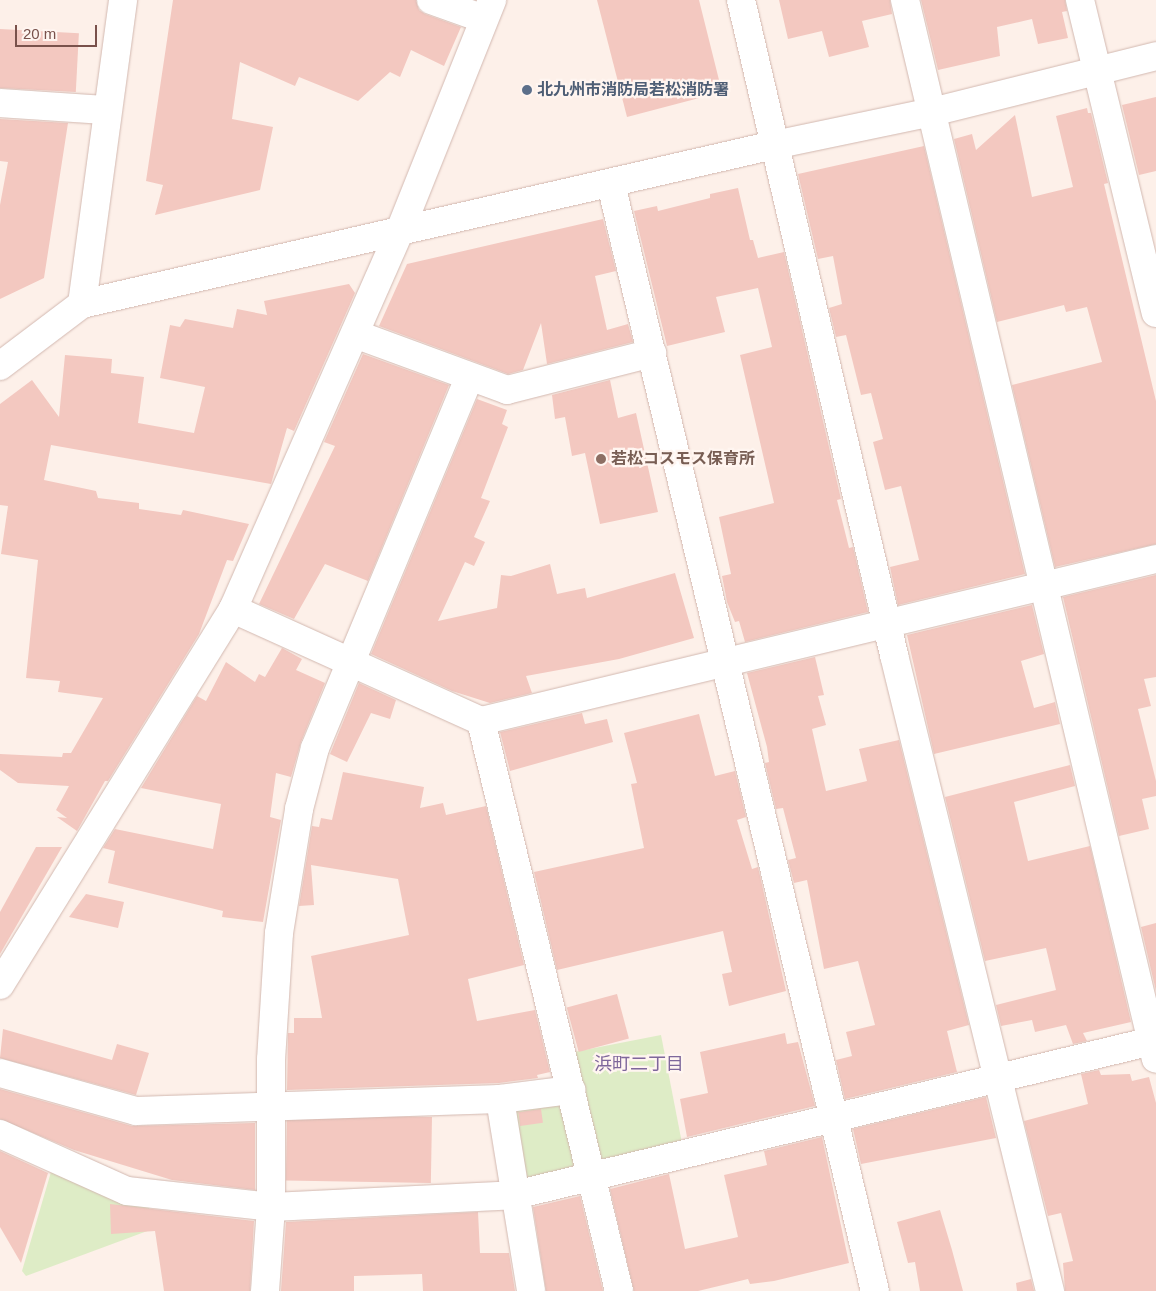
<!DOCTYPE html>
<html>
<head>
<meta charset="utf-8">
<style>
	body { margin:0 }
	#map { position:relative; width:1156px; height:1291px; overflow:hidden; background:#fdf0e9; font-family:Helvetica,"Noto Sans JP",sans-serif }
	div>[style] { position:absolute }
	.green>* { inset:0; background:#deecc6; transform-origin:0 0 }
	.building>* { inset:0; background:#f3c8c0; transform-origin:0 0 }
	.roads { filter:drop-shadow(0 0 1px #d2b8b0) drop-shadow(0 0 1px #d2b8b0) }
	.street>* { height:28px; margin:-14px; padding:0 14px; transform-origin:14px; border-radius:14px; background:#fff }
	.secondary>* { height:28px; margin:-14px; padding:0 14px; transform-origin:14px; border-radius:14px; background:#fff }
	.dots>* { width:14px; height:14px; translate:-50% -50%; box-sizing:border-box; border:2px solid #fff5f0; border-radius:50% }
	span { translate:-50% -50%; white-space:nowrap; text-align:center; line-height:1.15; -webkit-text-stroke:4.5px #fff5f0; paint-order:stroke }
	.service-label { font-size:16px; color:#4e5e75; font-weight:700 }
	.left { translate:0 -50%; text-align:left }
	.education-label { font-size:16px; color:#785e54; font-weight:700 }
	.neighbourhood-label { font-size:18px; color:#7e679b }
	.scale { position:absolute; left:15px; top:25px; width:82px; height:22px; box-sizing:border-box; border:2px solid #79514b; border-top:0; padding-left:6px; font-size:15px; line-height:18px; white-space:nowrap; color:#79514b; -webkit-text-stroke:4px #fff5f0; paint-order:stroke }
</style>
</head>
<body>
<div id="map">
	<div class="green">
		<div style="left:661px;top:1035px;width:113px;height:90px;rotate:79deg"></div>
		<div style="clip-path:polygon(563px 1103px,579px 1170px,522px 1183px,512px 1108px)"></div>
		<div style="clip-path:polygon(51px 1172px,149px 1203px,150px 1230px,26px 1276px,22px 1271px)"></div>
	</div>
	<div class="building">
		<div style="clip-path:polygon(173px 0,416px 0,419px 10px,425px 14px,461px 27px,444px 66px,411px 50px,400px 77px,390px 72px,358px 101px,299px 77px,295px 86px,240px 62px,232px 119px,273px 127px,260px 190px,155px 215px,163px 185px,146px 181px)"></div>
		<div style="clip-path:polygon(597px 0,699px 0,722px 92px,627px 117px)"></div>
		<div style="clip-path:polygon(779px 0,890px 0,892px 14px,862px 21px,869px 47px,829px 57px,822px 31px,788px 39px)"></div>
		<div style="clip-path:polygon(921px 0,1065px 0,1067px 11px,1062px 12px,1068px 38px,1038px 44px,1032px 19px,997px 27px,1000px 56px,938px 70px)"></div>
		<div style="left:0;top:29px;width:79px;height:59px;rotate:3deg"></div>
		<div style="clip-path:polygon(1156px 97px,1156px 171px,1139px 175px,1122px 105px)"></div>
		<div style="clip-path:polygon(1087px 108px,1088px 113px,1091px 113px,1108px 183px,1104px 184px,1156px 401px,1156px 544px,1055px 567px,1012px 385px,1102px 362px,1087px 307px,1066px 312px,1064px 305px,997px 322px,954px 139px,972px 134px,976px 150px,1015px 115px,1032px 197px,1073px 187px,1056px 116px)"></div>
		<div style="clip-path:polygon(0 119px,68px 123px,44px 278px,0 299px,0 205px,8px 162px,0 161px)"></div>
		<div style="clip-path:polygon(924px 146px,1025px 574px,898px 605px,890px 567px,919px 560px,901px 486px,885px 490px,873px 442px,883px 439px,871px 393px,861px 395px,846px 335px,836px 337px,829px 308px,842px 304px,833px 256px,818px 259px,798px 174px)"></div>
		<div style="clip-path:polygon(738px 188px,750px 240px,753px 240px,758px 258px,784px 252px,841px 499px,837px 500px,849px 548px,853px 547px,868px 612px,745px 642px,739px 621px,735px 622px,727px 602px,722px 576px,731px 574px,719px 517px,774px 503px,740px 355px,772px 347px,758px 288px,716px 297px,725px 332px,667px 346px,634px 211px,657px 206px,658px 211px,710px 198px,710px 194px)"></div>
		<div style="clip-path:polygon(603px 219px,616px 271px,595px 276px,607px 330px,628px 324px,633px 342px,547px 364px,541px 323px,523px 370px,508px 374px,379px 326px,407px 264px)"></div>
		<div style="clip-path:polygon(349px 284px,355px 293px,294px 431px,287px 428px,271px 484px,51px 445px,44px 480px,96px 491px,98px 498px,139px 503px,139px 509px,181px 515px,183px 510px,249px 524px,233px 561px,227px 560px,199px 634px,108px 781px,105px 781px,77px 831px,57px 817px,67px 818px,56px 810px,69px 786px,18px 783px,0 770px,0 754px,62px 757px,63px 753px,71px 753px,103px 698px,58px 692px,60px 681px,26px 678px,38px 560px,1px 554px,8px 506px,0 505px,0 404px,32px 380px,59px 417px,65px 355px,112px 359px,111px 373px,144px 377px,138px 423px,194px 433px,205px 387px,160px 378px,170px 325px,180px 327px,185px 319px,233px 328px,237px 309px,267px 315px,264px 301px)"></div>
		<div style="clip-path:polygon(363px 354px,449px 385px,368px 581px,325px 564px,294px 619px,259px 604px,335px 446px,324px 442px)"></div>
		<div style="clip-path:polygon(610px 380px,618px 418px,636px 413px,658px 512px,600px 524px,585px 453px,572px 456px,565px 417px,555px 419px,552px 395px)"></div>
		<div style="clip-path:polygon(477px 399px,507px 410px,502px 424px,508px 427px,481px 498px,490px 501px,474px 537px,485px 542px,474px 566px,465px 562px,438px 621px,497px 608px,501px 575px,511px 576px,550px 564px,557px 594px,585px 588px,587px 598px,675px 573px,694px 638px,619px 659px,526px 676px,532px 693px,490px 703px,452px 691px,371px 654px)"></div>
		<div style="clip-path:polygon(1156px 575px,1156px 677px,1144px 679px,1151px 706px,1138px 709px,1156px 781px,1156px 796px,1142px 799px,1149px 829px,1119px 836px,1063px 597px)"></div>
		<div style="clip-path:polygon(1032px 605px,1044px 654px,1021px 661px,1034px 708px,1055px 702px,1060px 724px,934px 754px,907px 635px)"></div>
		<div style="clip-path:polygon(282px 648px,302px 659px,296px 670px,325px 683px,301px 742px,291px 777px,276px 773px,270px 817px,281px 820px,263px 922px,222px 917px,223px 911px,108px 883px,115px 851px,103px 848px,115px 829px,213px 849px,221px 804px,141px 788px,197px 696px,206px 701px,226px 662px,255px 682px,259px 674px,265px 677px)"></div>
		<div style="clip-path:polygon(815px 657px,824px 695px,818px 696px,826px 725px,812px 729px,826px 791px,867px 781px,859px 749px,899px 740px,969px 1025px,947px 1031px,957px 1072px,845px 1099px,836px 1060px,852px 1056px,846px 1032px,875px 1025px,858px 961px,824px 969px,807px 880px,794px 883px,788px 860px,796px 858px,783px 808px,776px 809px,765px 763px,769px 762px,767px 747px,747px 673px)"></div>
		<div style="clip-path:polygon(359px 683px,396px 700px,390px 719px,371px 713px,347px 762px,330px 754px)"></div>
		<div style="clip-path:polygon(582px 713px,585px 724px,607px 719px,613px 742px,510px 771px,500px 732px)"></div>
		<div style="clip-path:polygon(699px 714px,715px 776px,735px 771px,746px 817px,737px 820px,752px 869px,758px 867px,786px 991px,729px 1006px,722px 974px,732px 972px,723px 931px,557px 970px,534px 872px,644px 848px,631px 784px,637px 783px,624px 733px)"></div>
		<div style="clip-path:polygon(1070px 765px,1075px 786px,1014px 802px,1028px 861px,1090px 846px,1131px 1022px,1083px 1033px,1087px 1041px,1073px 1044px,1066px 1025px,1035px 1032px,1032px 1020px,1001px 1026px,996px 1005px,1056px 990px,1046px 948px,985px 961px,945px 797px)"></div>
		<div style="clip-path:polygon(343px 772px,424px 787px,420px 808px,443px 803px,446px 815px,486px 806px,524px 965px,468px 979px,477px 1021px,535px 1010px,550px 1072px,537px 1075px,538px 1078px,499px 1083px,287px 1090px,288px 1033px,294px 1033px,294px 1018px,322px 1018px,311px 956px,409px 935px,398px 879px,311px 865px,314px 905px,299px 906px,312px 826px,319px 827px,321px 818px,332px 820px)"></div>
		<div style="clip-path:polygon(36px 847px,62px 847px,0 954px,0 912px)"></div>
		<div style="clip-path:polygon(86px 894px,124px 902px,118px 928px,69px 917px)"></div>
		<div style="clip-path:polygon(1156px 923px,1156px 991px,1141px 927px)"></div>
		<div style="left:617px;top:994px;width:46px;height:52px;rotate:75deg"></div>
		<div style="clip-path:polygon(3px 1029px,112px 1060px,117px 1044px,149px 1053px,136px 1095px,0 1058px)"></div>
		<div style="clip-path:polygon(785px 1033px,787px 1044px,798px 1042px,815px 1106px,687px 1137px,680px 1099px,708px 1093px,700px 1052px)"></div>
		<div style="clip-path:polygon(1099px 1070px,1101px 1075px,1130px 1074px,1132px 1081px,1149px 1077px,1156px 1103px,1156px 1291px,1065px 1291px,1063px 1263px,1073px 1261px,1061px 1213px,1048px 1216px,1024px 1121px,1088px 1104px,1081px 1074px)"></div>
		<div style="clip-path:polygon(0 1089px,132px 1126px,255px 1123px,255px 1190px,172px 1180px,74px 1150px,0 1119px)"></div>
		<div style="clip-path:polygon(986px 1097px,996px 1138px,861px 1164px,853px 1129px)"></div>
		<div style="left:541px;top:1109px;width:14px;height:23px;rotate:82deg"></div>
		<div style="left:432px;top:1117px;width:66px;height:145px;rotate:91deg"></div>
		<div style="clip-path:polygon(822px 1137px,849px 1263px,774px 1281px,750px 1284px,748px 1279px,698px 1291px,634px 1291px,610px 1189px,669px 1174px,685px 1249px,738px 1237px,724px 1175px,767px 1165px,764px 1151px)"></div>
		<div style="clip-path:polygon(0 1151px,48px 1173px,21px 1263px,0 1227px)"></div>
		<div style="clip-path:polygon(580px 1196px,603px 1291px,546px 1291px,533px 1207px)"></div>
		<div style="clip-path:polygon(110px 1204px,254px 1221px,250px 1291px,164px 1291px,155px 1231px,111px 1234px)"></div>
		<div style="clip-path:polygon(940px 1210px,952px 1250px,963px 1291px,920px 1291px,915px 1262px,908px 1263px,897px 1222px)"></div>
		<div style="clip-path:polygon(478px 1212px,480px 1253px,509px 1253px,515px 1291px,423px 1291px,422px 1274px,354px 1276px,354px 1291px,281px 1291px,286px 1222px)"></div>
		<div style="clip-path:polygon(1031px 1279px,1034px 1291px,1017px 1291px,1016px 1283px)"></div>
	</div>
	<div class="roads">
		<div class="street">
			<div style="left:431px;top:0;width:56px;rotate:19.7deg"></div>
			<div style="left:741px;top:0;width:673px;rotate:76.85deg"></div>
			<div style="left:894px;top:655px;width:655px;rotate:76.22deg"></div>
			<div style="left:905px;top:0;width:1088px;rotate:76.67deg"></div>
			<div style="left:1080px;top:0;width:322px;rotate:76.4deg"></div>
			<div style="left:0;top:103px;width:106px;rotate:3.8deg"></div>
			<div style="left:611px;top:184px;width:1138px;rotate:76.59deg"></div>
			<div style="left:355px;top:334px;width:162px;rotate:20.2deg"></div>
			<div style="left:507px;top:390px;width:150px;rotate:-14.3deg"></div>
			<div style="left:233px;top:609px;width:272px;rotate:24.3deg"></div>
			<div style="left:481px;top:721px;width:694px;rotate:-13.5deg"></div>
			<div style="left:481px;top:721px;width:586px;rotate:76.39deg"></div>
			<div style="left:0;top:985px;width:442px;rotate:-58.2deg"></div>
			<div style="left:233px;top:609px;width:411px;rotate:-66.2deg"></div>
			<div style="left:399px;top:233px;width:251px;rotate:-68.2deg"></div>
			<div style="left:0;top:1073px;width:141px;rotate:15.6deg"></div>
			<div style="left:136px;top:1111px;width:364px;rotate:-1.9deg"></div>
			<div style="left:500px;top:1099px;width:72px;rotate:-7.2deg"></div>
			<div style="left:500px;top:1099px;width:194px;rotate:80.8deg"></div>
			<div style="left:0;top:1134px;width:139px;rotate:24.2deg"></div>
			<div style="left:127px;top:1191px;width:145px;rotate:6.3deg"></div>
			<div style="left:271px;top:1207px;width:244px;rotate:-2.8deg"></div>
			<div style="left:515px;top:1195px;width:659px;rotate:-13.59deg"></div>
			<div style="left:265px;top:1291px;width:84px;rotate:-85.9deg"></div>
			<div style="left:271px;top:1207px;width:147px;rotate:-90deg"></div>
			<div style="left:271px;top:1060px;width:127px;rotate:-86.4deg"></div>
			<div style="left:279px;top:933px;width:126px;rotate:-80.8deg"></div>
			<div style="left:299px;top:809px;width:63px;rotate:-75.3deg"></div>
			<div style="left:315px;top:748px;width:401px;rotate:-67.4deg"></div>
		</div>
		<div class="secondary">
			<div style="left:82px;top:304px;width:307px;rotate:-82.3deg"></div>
			<div style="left:0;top:366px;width:103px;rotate:-37.1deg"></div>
			<div style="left:82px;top:304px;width:710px;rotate:-12.94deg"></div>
			<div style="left:774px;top:145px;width:161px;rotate:-11.8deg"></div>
			<div style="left:932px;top:112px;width:231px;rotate:-14deg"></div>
		</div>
	</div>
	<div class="dots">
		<div style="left:527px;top:90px;background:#5c6f8a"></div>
		<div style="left:601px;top:459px;background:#8d6e63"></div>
	</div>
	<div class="service-label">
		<span class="left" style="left:537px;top:90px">北九州市消防局若松消防署</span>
	</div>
	<div class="education-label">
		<span class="left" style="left:611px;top:459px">若松コスモス保育所</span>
	</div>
	<div class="neighbourhood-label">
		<span style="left:639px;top:1064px">浜町二丁目</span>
	</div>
	<div class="scale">20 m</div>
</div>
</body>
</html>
